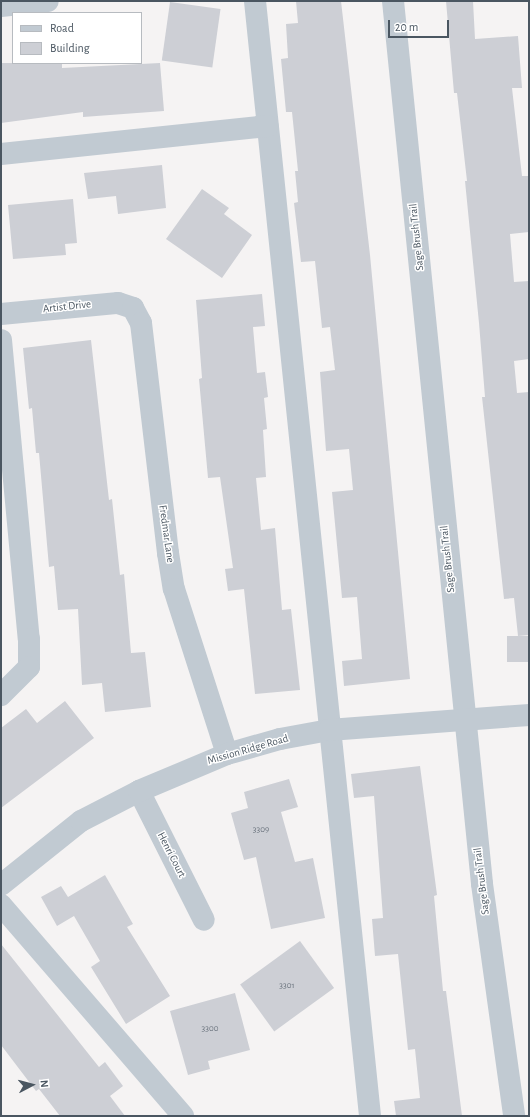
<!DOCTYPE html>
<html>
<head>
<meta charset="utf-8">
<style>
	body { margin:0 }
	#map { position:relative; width:530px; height:1117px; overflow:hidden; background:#f5f3f3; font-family:"Alegreya Sans",sans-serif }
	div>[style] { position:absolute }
	.building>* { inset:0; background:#cdcfd5; transform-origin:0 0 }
	.minor>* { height:22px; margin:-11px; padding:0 11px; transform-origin:11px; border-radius:11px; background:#c1cad2 }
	span { translate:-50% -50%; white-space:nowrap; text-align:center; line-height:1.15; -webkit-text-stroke:3px #fff; paint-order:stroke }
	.number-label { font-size:9px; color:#6b747e }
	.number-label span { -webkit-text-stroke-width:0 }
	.street-label { font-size:11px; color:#4a5661 }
	.frame { position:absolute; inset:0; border:2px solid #4a5661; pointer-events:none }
	.legend { position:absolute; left:12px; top:12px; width:130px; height:52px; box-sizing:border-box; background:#fff; border:1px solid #b7bbc0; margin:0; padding:5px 7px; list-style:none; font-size:12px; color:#4a5661 }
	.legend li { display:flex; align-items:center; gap:8px; height:20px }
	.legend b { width:20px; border:1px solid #b7bbc0 }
	.north { position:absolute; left:12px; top:1065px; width:40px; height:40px; -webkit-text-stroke:3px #fff; paint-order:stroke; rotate:84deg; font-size:11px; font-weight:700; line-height:16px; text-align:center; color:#4a5661 }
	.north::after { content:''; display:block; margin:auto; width:14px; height:18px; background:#4a5661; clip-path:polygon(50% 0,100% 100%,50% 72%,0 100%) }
	.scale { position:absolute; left:388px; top:20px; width:61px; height:18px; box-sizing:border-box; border:2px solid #4a5661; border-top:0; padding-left:5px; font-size:12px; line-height:14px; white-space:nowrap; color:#4a5661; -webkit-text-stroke:3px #fff; paint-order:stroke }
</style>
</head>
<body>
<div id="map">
	<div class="building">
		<div style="clip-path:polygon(296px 1px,341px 1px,370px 255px,410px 679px,344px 686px,342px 661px,362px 659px,357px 597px,342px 598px,332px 492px,353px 490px,349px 449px,326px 451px,320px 372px,335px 370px,330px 327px,322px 328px,315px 261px,301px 262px,294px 203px,298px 202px,295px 171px,298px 171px,292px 112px,286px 112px,281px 59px,288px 58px,286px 24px,298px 23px)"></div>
		<div style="clip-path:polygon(446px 1px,473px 1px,475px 39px,518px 36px,522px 88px,512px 88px,522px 176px,529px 176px,529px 232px,510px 234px,514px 282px,529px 281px,529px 359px,514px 361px,517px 393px,529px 392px,529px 635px,518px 636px,514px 598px,504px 599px,482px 397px,485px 397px,479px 323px,465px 181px,467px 181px,457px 93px,454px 93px)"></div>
		<div style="left:170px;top:2px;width:51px;height:59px;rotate:8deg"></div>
		<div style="clip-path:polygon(1px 63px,62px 63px,62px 68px,160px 63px,164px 111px,83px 117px,83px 112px,1px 123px)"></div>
		<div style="clip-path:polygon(162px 165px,166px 208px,118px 214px,116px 196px,88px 199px,84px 173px)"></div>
		<div style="clip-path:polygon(202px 189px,229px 208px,224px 214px,252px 235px,222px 278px,166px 239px)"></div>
		<div style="clip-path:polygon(73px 199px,77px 243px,65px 244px,66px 255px,13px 259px,8px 205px)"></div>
		<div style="clip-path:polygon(262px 294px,265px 326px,253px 327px,257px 373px,265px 372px,268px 397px,264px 398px,267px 429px,263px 430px,266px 477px,256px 478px,261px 530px,275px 528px,282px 610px,291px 609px,300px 690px,255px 694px,244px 589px,228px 591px,225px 569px,233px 568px,220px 477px,208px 478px,199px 379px,202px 378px,196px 300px)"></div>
		<div style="clip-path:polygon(91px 340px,109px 500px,112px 499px,120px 575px,124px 574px,131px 653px,145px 652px,151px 707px,105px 712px,102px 683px,82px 685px,78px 609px,58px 610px,54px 566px,49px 567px,39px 453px,36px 453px,32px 408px,29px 409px,23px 348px)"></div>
		<div style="left:529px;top:636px;width:26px;height:22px;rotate:90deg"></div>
		<div style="clip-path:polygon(65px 701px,94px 738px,1px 808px,1px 728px,26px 709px,37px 723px)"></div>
		<div style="clip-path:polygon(420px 766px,437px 895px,434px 896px,443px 991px,446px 991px,462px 1116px,396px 1116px,394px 1101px,420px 1098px,415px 1049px,408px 1050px,398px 954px,375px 956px,372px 919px,383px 918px,374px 796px,354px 798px,351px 774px)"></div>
		<div style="clip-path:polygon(289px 779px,298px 807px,281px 812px,295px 862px,313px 858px,325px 918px,271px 929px,256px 857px,244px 860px,231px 813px,248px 808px,244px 792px)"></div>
		<div style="clip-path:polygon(105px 875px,133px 924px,127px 927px,170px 996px,126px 1024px,91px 967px,100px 961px,74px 916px,57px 926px,41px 897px,61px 886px,68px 897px)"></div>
		<div style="left:300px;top:941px;width:58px;height:74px;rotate:54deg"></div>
		<div style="clip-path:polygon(1px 944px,99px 1067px,105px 1062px,123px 1086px,110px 1096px,125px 1116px,60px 1116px,39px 1089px,36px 1091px,1px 1045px)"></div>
		<div style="clip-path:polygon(235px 993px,250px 1050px,208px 1061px,210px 1069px,188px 1075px,170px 1011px)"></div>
	</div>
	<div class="minor">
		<div style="left:255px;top:1px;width:1121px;rotate:84.11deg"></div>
		<div style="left:393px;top:1px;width:887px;rotate:84.24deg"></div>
		<div style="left:482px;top:884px;width:234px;rotate:82.1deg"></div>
		<div style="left:1px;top:6px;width:47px;rotate:-6.1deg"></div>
		<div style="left:1px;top:154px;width:268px;rotate:-6deg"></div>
		<div style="left:1px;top:314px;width:118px;rotate:-5.4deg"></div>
		<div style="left:118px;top:303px;width:16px;rotate:18deg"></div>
		<div style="left:133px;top:308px;width:17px;rotate:62deg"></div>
		<div style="left:141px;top:323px;width:232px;rotate:83.3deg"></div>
		<div style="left:168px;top:553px;width:36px;rotate:81deg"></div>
		<div style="left:174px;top:589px;width:173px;rotate:72.2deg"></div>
		<div style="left:1px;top:340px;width:300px;rotate:84.7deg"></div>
		<div style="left:29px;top:639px;width:28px;rotate:90deg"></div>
		<div style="left:29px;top:667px;width:40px;rotate:135deg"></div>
		<div style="left:139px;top:791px;width:144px;rotate:63.3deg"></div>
		<div style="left:1px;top:885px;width:102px;rotate:-38.7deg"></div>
		<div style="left:81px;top:821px;width:65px;rotate:-27.3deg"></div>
		<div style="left:139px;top:791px;width:95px;rotate:-22.8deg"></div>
		<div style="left:227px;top:754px;width:55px;rotate:-15.8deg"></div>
		<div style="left:280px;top:739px;width:50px;rotate:-10.4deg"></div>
		<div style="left:329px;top:730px;width:201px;rotate:-4.3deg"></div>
		<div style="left:1px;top:905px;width:279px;rotate:49.2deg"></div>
	</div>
	<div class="number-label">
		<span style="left:261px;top:830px">3309</span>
		<span style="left:287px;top:986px">3301</span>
		<span style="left:210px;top:1029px">3300</span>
	</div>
	<div class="street-label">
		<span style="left:417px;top:237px;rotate:-96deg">Sage Brush Trail</span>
		<span style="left:67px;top:307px;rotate:-6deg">Artist Drive</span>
		<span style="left:166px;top:534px;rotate:82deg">Fredmar Lane</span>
		<span style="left:448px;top:559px;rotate:-96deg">Sage Brush Trail</span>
		<span style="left:248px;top:750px;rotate:-16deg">Mission Ridge Road</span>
		<span style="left:171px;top:855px;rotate:63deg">Henri Court</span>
		<span style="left:482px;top:881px;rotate:-97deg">Sage Brush Trail</span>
	</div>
	<div class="frame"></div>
	<ul class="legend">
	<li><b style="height:5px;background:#c1cad2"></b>Road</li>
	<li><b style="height:11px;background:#cdcfd5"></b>Building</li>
	</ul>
	<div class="north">N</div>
	<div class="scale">20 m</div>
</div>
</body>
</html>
